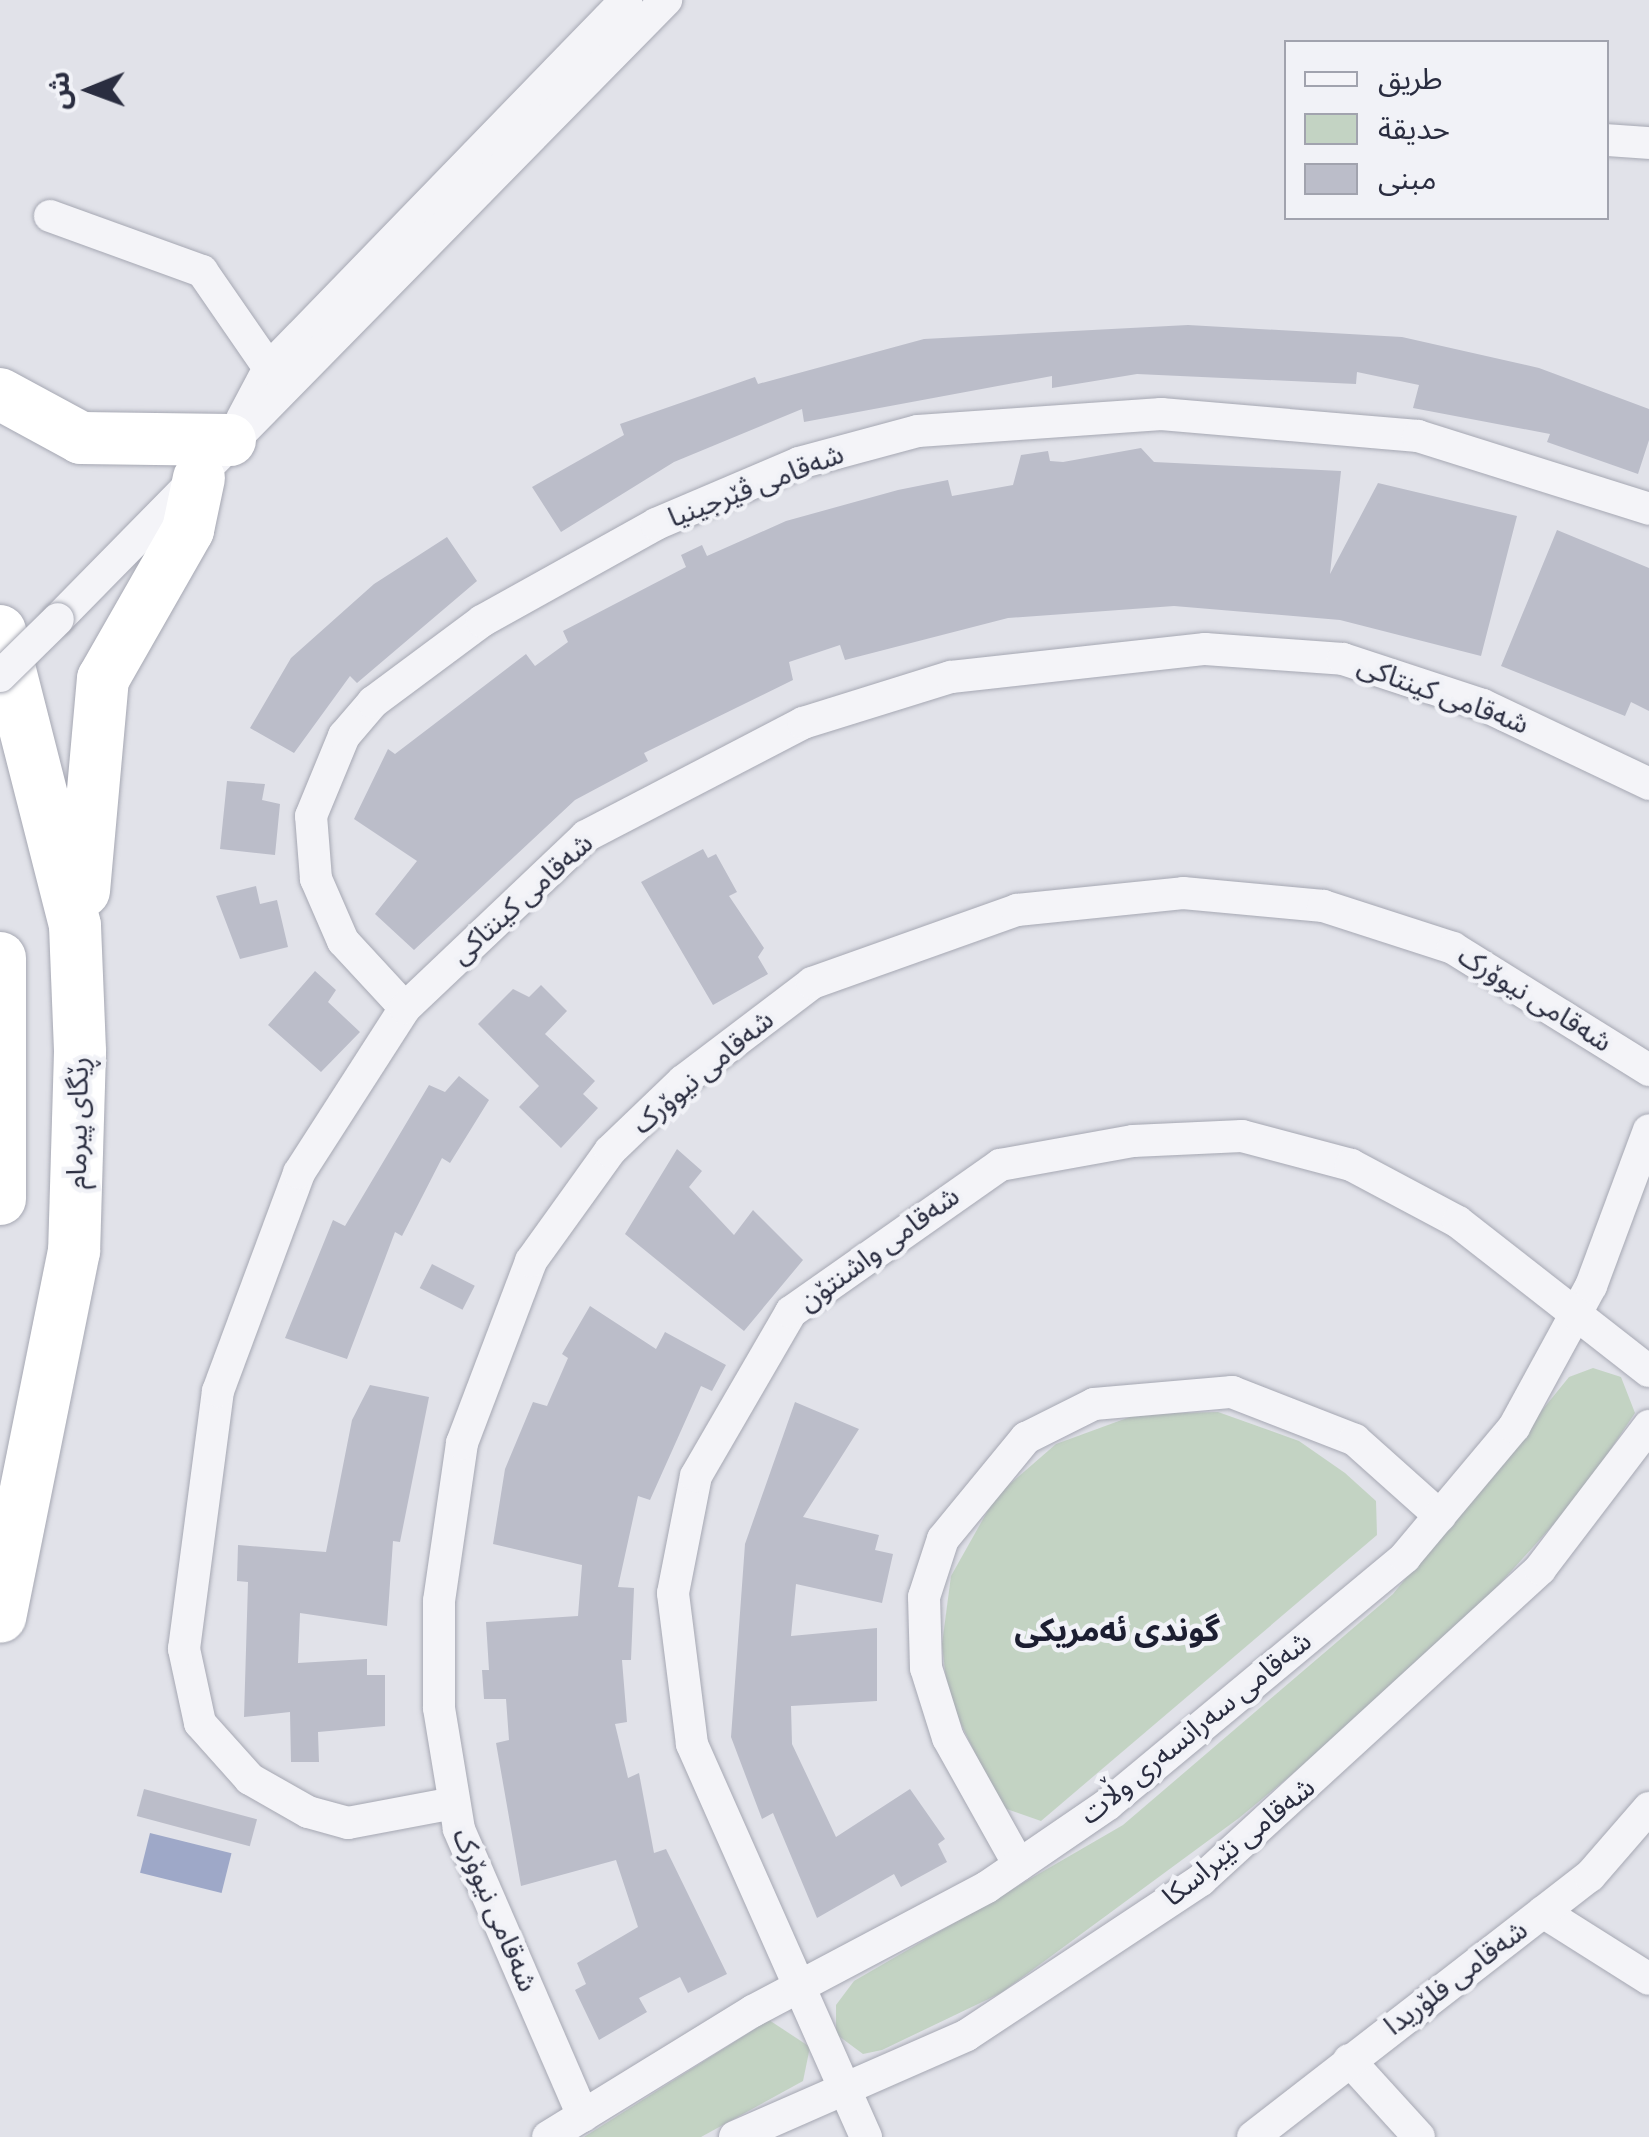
<!DOCTYPE html>
<html>
<head>
<meta charset="utf-8">
<style>
	body { margin:0 }
	#map { position:relative; width:1649px; height:2137px; overflow:hidden; background:#e1e2e9; font-family:"Source Sans 3","Noto Sans Arabic",sans-serif }
	div>[style] { position:absolute }
	.green>* { inset:0; background:#c3d3c3 }
	.water>* { inset:0; background:#9ea8c8; transform-origin:0 0 }
	.building>* { inset:0; background:#bbbdc9; transform-origin:0 0 }
	.roads { filter:drop-shadow(0 0 2px #a6a8b3) drop-shadow(0 0 2px #a6a8b3) }
	.minor>* { height:32px; margin:-16px; padding:0 16px; transform-origin:16px; border-radius:16px; background:#f4f4f8 }
	.trunk>* { height:52px; margin:-26px; padding:0 26px; transform-origin:26px; border-radius:26px; background:#fff }
	.bridges { filter:drop-shadow(0 0 2px #a6a8b3) drop-shadow(0 0 2px #a6a8b3) }
	.minor-bridge>* { height:32px; margin:-16px; padding:0 16px; transform-origin:16px; border-radius:16px; background:#f4f4f8 }
	span { translate:-50% -50%; white-space:nowrap; text-align:center; line-height:1.15; -webkit-text-stroke:9px #f1f2f7; paint-order:stroke }
	.street-label { font-size:28px; color:#2a2d40 }
	.quarter-label { font-size:32px; color:#1c1e31; font-weight:700 }
	.legend { position:absolute; left:1284px; top:40px; width:325px; height:180px; box-sizing:border-box; background:#f1f2f7; border:2px solid #a1a3ae; margin:0; padding:12px 18px; list-style:none; font-size:30px; color:#2a2d40 }
	.legend li { display:flex; align-items:center; gap:20px; height:50px }
	.legend b { width:50px; border:2px solid #a1a3ae }
	.north { position:absolute; left:40px; top:40px; width:100px; height:100px; -webkit-text-stroke:8px #f1f2f7; paint-order:stroke; rotate:269deg; font-size:28px; font-weight:700; line-height:40px; text-align:center; color:#2a2d40 }
	.north::after { content:''; display:block; margin:auto; width:35px; height:45px; background:#2a2d40; clip-path:polygon(50% 0,100% 100%,50% 72%,0 100%) }
</style>
</head>
<body>
<div id="map">
	<div class="green">
		<div style="clip-path:polygon(1593px 1368px,1621px 1377px,1635px 1413px,1580px 1495px,1431px 1660px,1239px 1818px,1001px 1993px,882px 2050px,863px 2054px,836px 2034px,836px 2005px,854px 1981px,1123px 1825px,1393px 1594px,1569px 1377px)"></div>
		<div style="clip-path:polygon(1218px 1412px,1299px 1441px,1345px 1473px,1376px 1501px,1377px 1535px,1041px 1821px,1001px 1807px,948px 1697px,942px 1644px,951px 1576px,996px 1496px,1056px 1444px,1138px 1414px)"></div>
		<div style="clip-path:polygon(769px 2020px,810px 2047px,803px 2081px,701px 2137px,584px 2137px)"></div>
	</div>
	<div class="water">
		<div style="left:150px;top:1833px;width:84px;height:41px;rotate:14deg"></div>
	</div>
	<div class="building">
		<div style="clip-path:polygon(1188px 325px,1402px 337px,1539px 368px,1649px 409px,1649px 440px,1638px 474px,1547px 442px,1550px 434px,1413px 408px,1419px 385px,1357px 372px,1356px 384px,1137px 374px,1052px 388px,1052px 376px,804px 422px,802px 409px,674px 462px,561px 532px,532px 487px,624px 435px,620px 424px,755px 377px,758px 384px,924px 339px)"></div>
		<div style="clip-path:polygon(1141px 448px,1154px 462px,1341px 471px,1330px 574px,1378px 483px,1517px 516px,1481px 656px,1340px 620px,1174px 606px,1008px 618px,845px 660px,840px 645px,789px 662px,793px 680px,644px 753px,648px 761px,575px 800px,414px 950px,375px 914px,417px 861px,354px 819px,388px 749px,395px 754px,526px 654px,535px 666px,568px 642px,563px 631px,686px 567px,681px 555px,702px 545px,707px 556px,786px 521px,898px 490px,948px 480px,952px 496px,1013px 485px,1021px 455px,1048px 451px,1050px 461px,1063px 462px)"></div>
		<div style="clip-path:polygon(1557px 530px,1649px 568px,1649px 711px,1631px 702px,1625px 716px,1501px 666px)"></div>
		<div style="clip-path:polygon(447px 537px,477px 581px,357px 683px,350px 676px,294px 753px,250px 728px,291px 658px,374px 584px)"></div>
		<div style="clip-path:polygon(227px 781px,265px 784px,262px 800px,280px 804px,275px 855px,220px 849px)"></div>
		<div style="clip-path:polygon(703px 849px,708px 858px,716px 854px,737px 892px,729px 896px,764px 948px,758px 957px,768px 974px,713px 1005px,641px 882px)"></div>
		<div style="clip-path:polygon(256px 886px,260px 904px,277px 900px,288px 947px,240px 959px,216px 896px)"></div>
		<div style="clip-path:polygon(315px 971px,336px 990px,328px 1002px,360px 1032px,321px 1072px,268px 1025px)"></div>
		<div style="clip-path:polygon(541px 985px,567px 1011px,545px 1034px,595px 1081px,583px 1094px,598px 1108px,561px 1148px,519px 1107px,539px 1086px,478px 1024px,513px 989px,529px 997px)"></div>
		<div style="clip-path:polygon(459px 1076px,489px 1100px,450px 1163px,442px 1158px,402px 1236px,395px 1232px,347px 1359px,285px 1338px,333px 1220px,345px 1226px,429px 1085px,445px 1092px)"></div>
		<div style="clip-path:polygon(677px 1149px,702px 1171px,689px 1187px,734px 1235px,753px 1210px,803px 1260px,744px 1331px,625px 1234px)"></div>
		<div style="left:432px;top:1264px;width:48px;height:27px;rotate:27deg"></div>
		<div style="clip-path:polygon(590px 1306px,656px 1349px,665px 1332px,726px 1365px,712px 1391px,701px 1386px,650px 1500px,638px 1496px,618px 1587px,634px 1588px,631px 1660px,622px 1660px,627px 1722px,615px 1724px,628px 1778px,639px 1773px,654px 1853px,666px 1849px,727px 1974px,688px 1993px,680px 1977px,639px 1998px,647px 2012px,599px 2040px,575px 1990px,586px 1984px,577px 1963px,638px 1927px,616px 1860px,521px 1886px,496px 1743px,509px 1740px,506px 1699px,484px 1699px,482px 1670px,489px 1670px,486px 1622px,578px 1616px,582px 1565px,493px 1544px,505px 1469px,533px 1402px,547px 1406px,568px 1358px,562px 1354px)"></div>
		<div style="clip-path:polygon(370px 1385px,429px 1397px,400px 1542px,393px 1541px,387px 1626px,300px 1613px,298px 1663px,367px 1659px,367px 1675px,385px 1675px,385px 1726px,318px 1732px,319px 1762px,291px 1762px,290px 1712px,244px 1717px,248px 1582px,237px 1581px,238px 1545px,326px 1552px,352px 1420px)"></div>
		<div style="clip-path:polygon(795px 1402px,859px 1429px,803px 1517px,879px 1535px,875px 1550px,893px 1554px,882px 1603px,796px 1584px,791px 1636px,877px 1628px,877px 1701px,791px 1706px,792px 1744px,836px 1837px,910px 1789px,945px 1839px,938px 1844px,947px 1862px,901px 1887px,894px 1874px,817px 1918px,773px 1813px,762px 1819px,731px 1737px,745px 1544px)"></div>
		<div style="left:144px;top:1789px;width:117px;height:28px;rotate:15deg"></div>
	</div>
	<div class="roads">
		<div class="minor">
			<div style="left:1606px;top:140px;width:43px;rotate:4deg"></div>
			<div style="left:50px;top:216px;width:162px;rotate:19.9deg"></div>
			<div style="left:202px;top:271px;width:118px;rotate:55.4deg"></div>
			<div style="left:242px;top:419px;width:58px;rotate:-62.1deg"></div>
			<div style="left:269px;top:368px;width:513px;rotate:-45.87deg"></div>
			<div style="left:58px;top:619px;width:868px;rotate:-45.51deg"></div>
			<div style="left:405px;top:1008px;width:91px;rotate:-132.8deg"></div>
			<div style="left:343px;top:941px;width:68px;rotate:-113.5deg"></div>
			<div style="left:316px;top:879px;width:63px;rotate:-94.5deg"></div>
			<div style="left:311px;top:816px;width:87px;rotate:-67.6deg"></div>
			<div style="left:344px;top:736px;width:45px;rotate:-49.5deg"></div>
			<div style="left:373px;top:702px;width:136px;rotate:-36.6deg"></div>
			<div style="left:482px;top:621px;width:199px;rotate:-29.1deg"></div>
			<div style="left:656px;top:524px;width:155px;rotate:-23.1deg"></div>
			<div style="left:799px;top:463px;width:123px;rotate:-15.1deg"></div>
			<div style="left:918px;top:431px;width:244px;rotate:-4deg"></div>
			<div style="left:1161px;top:414px;width:258px;rotate:4.9deg"></div>
			<div style="left:1418px;top:436px;width:242px;rotate:17.5deg"></div>
			<div style="left:454px;top:1803px;width:108px;rotate:169.3deg"></div>
			<div style="left:348px;top:1823px;width:41px;rotate:-164.6deg"></div>
			<div style="left:308px;top:1812px;width:67px;rotate:-150.4deg"></div>
			<div style="left:250px;top:1779px;width:75px;rotate:-131.8deg"></div>
			<div style="left:200px;top:1723px;width:76px;rotate:-102.2deg"></div>
			<div style="left:184px;top:1649px;width:260px;rotate:-82.5deg"></div>
			<div style="left:218px;top:1391px;width:233px;rotate:-69.6deg"></div>
			<div style="left:299px;top:1173px;width:196px;rotate:-57.3deg"></div>
			<div style="left:405px;top:1008px;width:250px;rotate:-43.5deg"></div>
			<div style="left:586px;top:836px;width:245px;rotate:-27.5deg"></div>
			<div style="left:803px;top:723px;width:155px;rotate:-17.3deg"></div>
			<div style="left:951px;top:677px;width:256px;rotate:-6.3deg"></div>
			<div style="left:1205px;top:649px;width:138px;rotate:4.1deg"></div>
			<div style="left:1343px;top:659px;width:147px;rotate:18.2deg"></div>
			<div style="left:1483px;top:705px;width:184px;rotate:25.4deg"></div>
			<div style="left:1019px;top:1865px;width:145px;rotate:-119.2deg"></div>
			<div style="left:948px;top:1738px;width:73px;rotate:-107.4deg"></div>
			<div style="left:926px;top:1668px;width:71px;rotate:-91.6deg"></div>
			<div style="left:924px;top:1597px;width:61px;rotate:-71.9deg"></div>
			<div style="left:943px;top:1539px;width:131px;rotate:-50.6deg"></div>
			<div style="left:1026px;top:1438px;width:76px;rotate:-26.6deg"></div>
			<div style="left:1094px;top:1404px;width:139px;rotate:-5deg"></div>
			<div style="left:1232px;top:1392px;width:132px;rotate:21.3deg"></div>
			<div style="left:1355px;top:1440px;width:114px;rotate:41.8deg"></div>
			<div style="left:1543px;top:1912px;width:125px;rotate:32.3deg"></div>
			<div style="left:1349px;top:2060px;width:104px;rotate:47.7deg"></div>
			<div style="left:583px;top:2116px;width:313px;rotate:-113.4deg"></div>
			<div style="left:459px;top:1829px;width:123px;rotate:-99.4deg"></div>
			<div style="left:439px;top:1708px;width:107px;rotate:-90deg"></div>
			<div style="left:439px;top:1601px;width:160px;rotate:-81.7deg"></div>
			<div style="left:462px;top:1443px;width:195px;rotate:-69.2deg"></div>
			<div style="left:531px;top:1261px;width:135px;rotate:-54.3deg"></div>
			<div style="left:610px;top:1151px;width:101px;rotate:-43.8deg"></div>
			<div style="left:683px;top:1081px;width:162px;rotate:-37.2deg"></div>
			<div style="left:812px;top:983px;width:218px;rotate:-19.6deg"></div>
			<div style="left:1017px;top:910px;width:167px;rotate:-5.8deg"></div>
			<div style="left:1183px;top:893px;width:141px;rotate:5.3deg"></div>
			<div style="left:1323px;top:906px;width:137px;rotate:17.9deg"></div>
			<div style="left:1453px;top:948px;width:231px;rotate:31.9deg"></div>
			<div style="left:548px;top:2137px;width:241px;rotate:-31.6deg"></div>
			<div style="left:753px;top:2011px;width:265px;rotate:-27.9deg"></div>
			<div style="left:987px;top:1887px;width:147px;rotate:-34.4deg"></div>
			<div style="left:1108px;top:1804px;width:386px;rotate:-39.7deg"></div>
			<div style="left:1405px;top:1557px;width:170px;rotate:-50deg"></div>
			<div style="left:1514px;top:1427px;width:161px;rotate:-61.4deg"></div>
			<div style="left:1591px;top:1286px;width:166px;rotate:-69.6deg"></div>
			<div style="left:735px;top:2137px;width:253px;rotate:-23.7deg"></div>
			<div style="left:967px;top:2035px;width:281px;rotate:-33.5deg"></div>
			<div style="left:1201px;top:1880px;width:460px;rotate:-42.5deg"></div>
			<div style="left:1540px;top:1569px;width:180px;rotate:-52.7deg"></div>
			<div style="left:866px;top:2137px;width:430px;rotate:-113.9deg"></div>
			<div style="left:692px;top:1744px;width:152px;rotate:-97.2deg"></div>
			<div style="left:673px;top:1593px;width:119px;rotate:-78.9deg"></div>
			<div style="left:696px;top:1476px;width:190px;rotate:-59.9deg"></div>
			<div style="left:791px;top:1312px;width:256px;rotate:-35.1deg"></div>
			<div style="left:1000px;top:1165px;width:135px;rotate:-10.2deg"></div>
			<div style="left:1133px;top:1141px;width:109px;rotate:-2.6deg"></div>
			<div style="left:1242px;top:1136px;width:113px;rotate:14.9deg"></div>
			<div style="left:1351px;top:1165px;width:121px;rotate:28deg"></div>
			<div style="left:1458px;top:1222px;width:242px;rotate:38deg"></div>
			<div style="left:1253px;top:2137px;width:426px;rotate:-37.8deg"></div>
			<div style="left:1590px;top:1876px;width:90px;rotate:-49.1deg"></div>
		</div>
		<div class="trunk">
			<div style="left:0;top:394px;width:92px;rotate:28.5deg"></div>
			<div style="left:81px;top:438px;width:149px;rotate:0.8deg"></div>
			<div style="left:0;top:631px;width:304px;rotate:75.7deg"></div>
			<div style="left:75px;top:926px;width:126px;rotate:87.7deg"></div>
			<div style="left:80px;top:1052px;width:199px;rotate:91.7deg"></div>
			<div style="left:74px;top:1251px;width:373px;rotate:101.4deg"></div>
			<div style="left:84px;top:891px;width:213px;rotate:-84.9deg"></div>
			<div style="left:103px;top:679px;width:172px;rotate:-60.3deg"></div>
			<div style="left:188px;top:530px;width:53px;rotate:-78.1deg"></div>
			<div style="left:0;top:958px;width:241px;rotate:90deg"></div>
		</div>
	</div>
	<div class="bridges">
		<div class="minor-bridge">
			<div style="left:0;top:676px;width:81px;rotate:-44.5deg"></div>
		</div>
	</div>
	<div class="street-label">
		<span style="left:756px;top:486px;rotate:-21deg">شەقامی ڤێرجینیا</span>
		<span style="left:1443px;top:695px;rotate:20deg">شەقامی کینتاکی</span>
		<span style="left:522px;top:899px;rotate:-42deg">شەقامی کینتاکی</span>
		<span style="left:1535px;top:999px;rotate:32deg">شەقامی نیوۆرک</span>
		<span style="left:703px;top:1072px;rotate:-40deg">شەقامی نیوۆرک</span>
		<span style="left:78px;top:1123px;rotate:-89deg">ڕێگای پیرمام</span>
		<span style="left:879px;top:1249px;rotate:-36deg">شەقامی واشنتۆن</span>
		<span style="left:1196px;top:1728px;rotate:-39deg">شەقامی سەرانسەری وڵات</span>
		<span style="left:1239px;top:1842px;rotate:-39deg">شەقامی نێبراسکا</span>
		<span style="left:495px;top:1910px;rotate:67deg">شەقامی نیوۆرک</span>
		<span style="left:1456px;top:1978px;rotate:-37deg">شەقامی فلۆریدا</span>
	</div>
	<div class="quarter-label">
		<span style="left:1117px;top:1631px">گوندی ئەمریکی</span>
	</div>
	<ul class="legend">
	<li><b style="height:12px;background:#f4f4f8"></b>طريق</li>
	<li><b style="height:28px;background:#c3d3c3"></b>حديقة</li>
	<li><b style="height:28px;background:#bbbdc9"></b>مبنى</li>
	</ul>
	<div class="north">ش</div>
</div>
</body>
</html>
